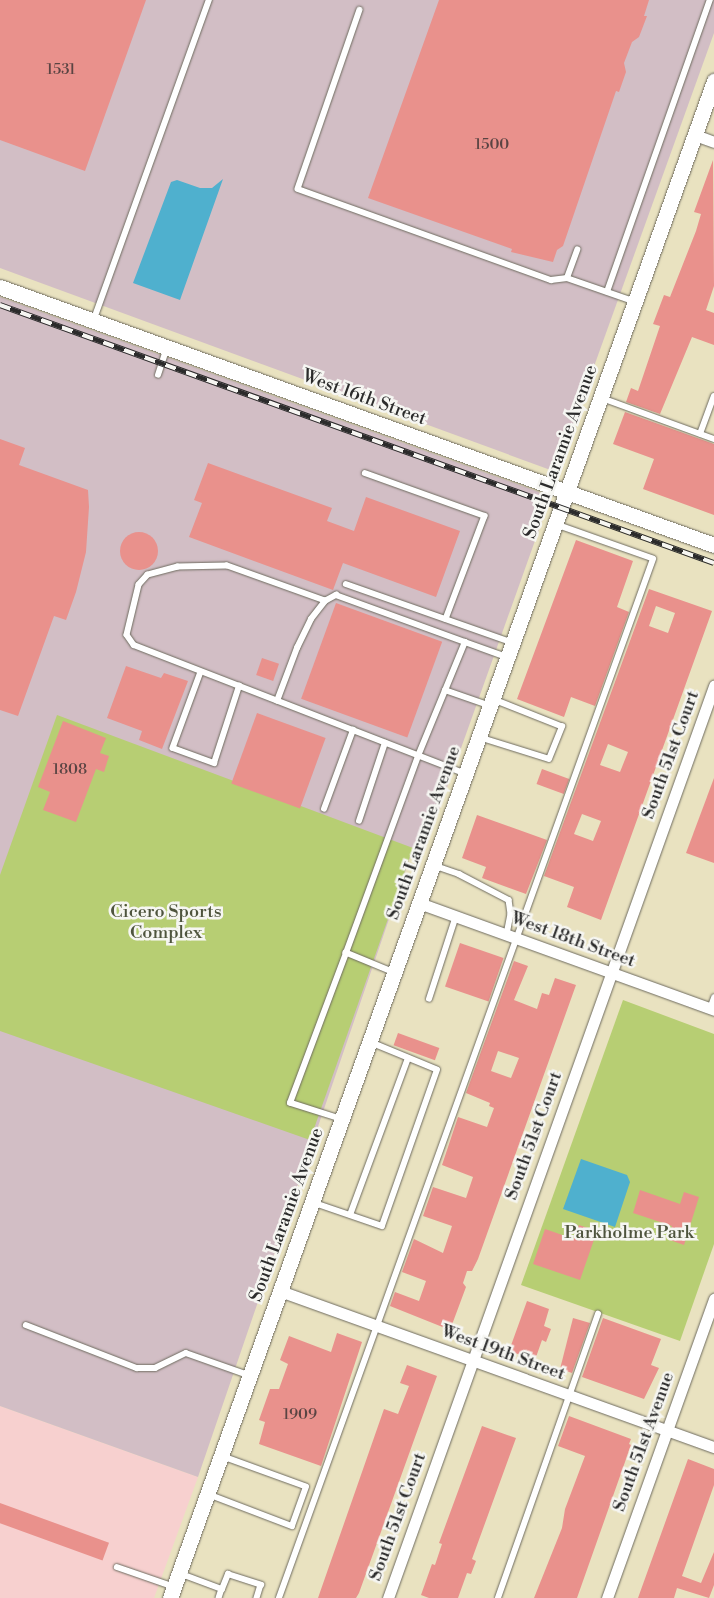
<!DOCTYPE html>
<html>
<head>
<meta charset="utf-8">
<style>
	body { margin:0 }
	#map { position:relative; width:714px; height:1598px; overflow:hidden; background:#e9e2c0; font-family:"Libre Bodoni",serif }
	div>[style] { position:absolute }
	.built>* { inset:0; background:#f7d0cf }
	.industrial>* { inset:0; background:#d2bec5 }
	.green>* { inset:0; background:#b7ce73 }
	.water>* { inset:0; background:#4fb0ce }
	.building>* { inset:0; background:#e9918c; transform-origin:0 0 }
	.round { border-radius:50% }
	.roads { filter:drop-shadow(0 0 1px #6e6b5f) drop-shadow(0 0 1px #6e6b5f) }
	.lane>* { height:5.5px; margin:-2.75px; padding:0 2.75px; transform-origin:2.75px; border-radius:2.75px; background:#fff }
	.street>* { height:11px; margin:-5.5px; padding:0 5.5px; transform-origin:5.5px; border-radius:5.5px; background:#fff }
	.secondary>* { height:15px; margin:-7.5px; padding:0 7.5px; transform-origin:7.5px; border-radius:7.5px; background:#fff }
	.rail>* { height:5.5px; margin-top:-2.75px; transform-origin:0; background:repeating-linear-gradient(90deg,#f6f6f2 0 11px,#2b2b2b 0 22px); box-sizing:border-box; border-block:1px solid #2b2b2b }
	span { translate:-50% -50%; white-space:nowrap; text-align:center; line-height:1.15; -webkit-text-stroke:5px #f6f6f2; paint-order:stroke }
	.number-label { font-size:15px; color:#5a4443 }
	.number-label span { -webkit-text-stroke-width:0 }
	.street-label { font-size:18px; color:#2b2b2b }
	.park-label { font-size:18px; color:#4e543d }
</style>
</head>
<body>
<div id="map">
	<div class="built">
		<div style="clip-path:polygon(0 1406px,198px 1477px,154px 1598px,0 1598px)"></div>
	</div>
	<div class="industrial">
		<div style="clip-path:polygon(0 0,714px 0,714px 33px,556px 472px,0 268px)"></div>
		<div style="clip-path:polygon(0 297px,539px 492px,547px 507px,424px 852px,413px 849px,198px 1477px,0 1406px)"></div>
	</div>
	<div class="green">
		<div style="clip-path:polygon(57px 715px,413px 848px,310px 1140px,0 1031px,0 875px)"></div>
		<div style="clip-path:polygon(623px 1000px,714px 1034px,714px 1244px,680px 1341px,521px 1285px)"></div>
	</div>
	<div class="water">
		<div style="clip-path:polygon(223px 179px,180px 300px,133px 283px,171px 182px,177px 180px,200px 188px,212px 188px)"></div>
		<div style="clip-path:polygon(581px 1159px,627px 1175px,630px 1182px,615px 1227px,563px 1209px)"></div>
	</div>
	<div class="building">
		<div style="clip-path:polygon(0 0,146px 0,85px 171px,0 140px)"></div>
		<div style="clip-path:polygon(439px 0,649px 0,644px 16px,647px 16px,639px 37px,632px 42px,624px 63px,626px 72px,619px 92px,616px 91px,563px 246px,557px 250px,553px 262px,511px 252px,512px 249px,368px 198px)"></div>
		<div style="clip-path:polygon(713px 160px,714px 286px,706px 310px,714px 313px,714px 345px,692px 337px,660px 414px,626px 402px,631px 388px,638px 391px,660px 326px,653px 324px,664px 295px,670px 297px,696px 231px,701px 214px,694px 212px)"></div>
		<div style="clip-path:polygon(625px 412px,714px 444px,714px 515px,643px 489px,654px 459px,613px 444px)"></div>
		<div style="clip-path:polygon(0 439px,25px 448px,19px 465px,88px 490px,89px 507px,86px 552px,76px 592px,66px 620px,54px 616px,18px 716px,0 710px)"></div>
		<div style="clip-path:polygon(208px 463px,332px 508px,327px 521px,354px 531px,366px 497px,460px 531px,436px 597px,343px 563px,333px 590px,189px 537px,202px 503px,194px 500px)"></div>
		<div class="round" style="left:120px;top:532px;width:38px;height:38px"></div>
		<div style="clip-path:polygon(576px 540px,633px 561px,617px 607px,629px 612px,595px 706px,571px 697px,564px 717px,517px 699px)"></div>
		<div style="clip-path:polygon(evenodd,649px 589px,712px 611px,601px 920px,567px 907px,574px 887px,544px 876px,649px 589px,656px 606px,675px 613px,668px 633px,649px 626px,656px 606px,649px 589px,608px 744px,628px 752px,620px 772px,600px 765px,608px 744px,649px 589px,582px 814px,601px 821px,593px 841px,574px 834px,582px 814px)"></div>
		<div style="left:336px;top:603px;width:113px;height:102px;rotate:20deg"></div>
		<div style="left:262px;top:658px;width:18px;height:18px;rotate:19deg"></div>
		<div style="clip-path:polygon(126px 666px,161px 678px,164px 673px,188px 681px,162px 749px,139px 740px,142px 731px,107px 718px)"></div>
		<div style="left:257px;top:713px;width:73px;height:75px;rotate:20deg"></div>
		<div style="clip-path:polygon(63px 721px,106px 738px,100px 753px,109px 756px,104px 772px,96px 769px,76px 822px,43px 810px,50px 792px,38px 787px)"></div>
		<div style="left:542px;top:769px;width:29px;height:16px;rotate:20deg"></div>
		<div style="clip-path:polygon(714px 778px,714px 863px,686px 853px)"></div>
		<div style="clip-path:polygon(477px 815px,547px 840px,526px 894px,482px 878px,486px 867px,462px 858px)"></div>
		<div style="left:460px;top:943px;width:46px;height:46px;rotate:19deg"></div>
		<div style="clip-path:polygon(evenodd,514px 961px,528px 966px,514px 1000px,537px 1009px,542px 993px,549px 995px,555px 978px,576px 985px,478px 1259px,472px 1271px,467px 1271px,463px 1283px,466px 1287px,450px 1330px,390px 1306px,395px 1292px,419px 1301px,426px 1281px,402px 1272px,414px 1239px,443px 1253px,452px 1226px,423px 1216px,433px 1187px,466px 1198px,473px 1177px,442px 1165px,458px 1117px,487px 1127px,494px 1108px,489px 1106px,490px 1103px,466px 1093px,514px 961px,498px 1051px,519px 1058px,511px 1078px,491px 1071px,498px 1051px)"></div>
		<div style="left:398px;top:1033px;width:44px;height:13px;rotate:20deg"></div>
		<div style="clip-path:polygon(640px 1190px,680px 1204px,684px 1192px,699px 1197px,684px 1245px,667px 1239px,672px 1226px,633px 1213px)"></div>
		<div style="clip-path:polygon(579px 1225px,597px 1231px,580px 1280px,533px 1264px,545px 1229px,574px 1239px)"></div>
		<div style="clip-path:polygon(527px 1301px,549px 1309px,544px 1326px,551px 1329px,546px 1342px,542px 1340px,535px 1360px,509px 1351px)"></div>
		<div style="clip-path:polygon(573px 1318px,590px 1323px,572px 1373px,560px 1369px)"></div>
		<div style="clip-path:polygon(603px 1318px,661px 1339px,651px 1365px,659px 1368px,644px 1399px,582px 1377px)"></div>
		<div style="clip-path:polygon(337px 1333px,362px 1342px,321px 1466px,259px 1444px,265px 1422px,259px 1420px,270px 1389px,279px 1389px,288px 1364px,280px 1360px,289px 1336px,331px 1352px)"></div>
		<div style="clip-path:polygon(407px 1365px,437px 1376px,359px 1593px,356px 1598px,318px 1598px,384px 1409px,398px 1414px,409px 1386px,400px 1383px)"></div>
		<div style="clip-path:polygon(569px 1416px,631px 1439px,629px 1444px,631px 1445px,577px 1598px,534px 1598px,562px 1528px,565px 1509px,585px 1456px,558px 1446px)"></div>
		<div style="clip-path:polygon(482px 1426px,516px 1438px,472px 1559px,476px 1561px,471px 1574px,467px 1573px,458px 1598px,429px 1598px,421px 1595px,432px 1564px,435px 1565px,442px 1544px,439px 1543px)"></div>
		<div style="clip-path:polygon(688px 1459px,714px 1469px,714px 1485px,682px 1576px,701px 1583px,714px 1552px,714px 1585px,709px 1598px,677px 1588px,674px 1598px,638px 1598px)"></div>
		<div style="left:0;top:1503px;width:116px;height:19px;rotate:20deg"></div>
	</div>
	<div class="roads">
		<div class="lane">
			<div style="left:360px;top:10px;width:189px;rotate:109.1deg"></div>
			<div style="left:298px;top:189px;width:269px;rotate:19.8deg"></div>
			<div style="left:551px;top:280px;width:16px;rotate:-7deg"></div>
			<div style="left:567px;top:278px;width:70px;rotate:19.2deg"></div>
			<div style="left:567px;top:278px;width:30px;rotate:-70deg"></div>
			<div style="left:607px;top:292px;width:310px;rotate:-70.6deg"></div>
			<div style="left:94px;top:319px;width:339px;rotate:-70.2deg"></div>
			<div style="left:158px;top:375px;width:28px;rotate:-72deg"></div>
			<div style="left:602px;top:398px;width:119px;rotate:20.1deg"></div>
			<div style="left:700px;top:434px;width:40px;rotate:-69.8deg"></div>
			<div style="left:365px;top:473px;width:127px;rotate:19.7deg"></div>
			<div style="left:485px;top:516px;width:110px;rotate:110.7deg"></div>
			<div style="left:346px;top:584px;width:175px;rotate:19.4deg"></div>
			<div style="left:325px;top:601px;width:104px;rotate:-160.3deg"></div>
			<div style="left:227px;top:566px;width:49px;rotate:178.8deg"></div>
			<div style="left:178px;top:567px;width:31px;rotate:165deg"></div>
			<div style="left:148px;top:575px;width:13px;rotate:132deg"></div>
			<div style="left:139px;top:585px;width:51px;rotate:103.5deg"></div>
			<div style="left:127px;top:635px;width:12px;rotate:55deg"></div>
			<div style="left:134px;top:645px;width:354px;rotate:21.2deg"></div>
			<div style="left:201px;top:672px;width:81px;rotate:110.2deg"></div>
			<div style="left:173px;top:748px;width:44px;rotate:20.1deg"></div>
			<div style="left:214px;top:763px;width:81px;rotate:-72deg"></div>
			<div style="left:445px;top:690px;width:46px;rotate:19.2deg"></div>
			<div style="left:277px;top:701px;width:57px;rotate:-69.3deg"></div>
			<div style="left:297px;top:648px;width:32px;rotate:-64deg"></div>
			<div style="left:311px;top:619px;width:23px;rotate:-52deg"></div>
			<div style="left:325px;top:601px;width:13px;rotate:-29deg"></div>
			<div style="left:336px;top:595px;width:137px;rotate:20deg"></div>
			<div style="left:479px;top:737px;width:73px;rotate:17.4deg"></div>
			<div style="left:549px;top:759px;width:35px;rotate:-68deg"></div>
			<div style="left:562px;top:727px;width:73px;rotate:-158.3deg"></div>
			<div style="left:324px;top:809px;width:84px;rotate:-69.8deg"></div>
			<div style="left:359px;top:821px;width:82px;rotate:-71.6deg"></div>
			<div style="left:433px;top:865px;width:28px;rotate:19deg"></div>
			<div style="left:459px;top:874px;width:56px;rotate:27.5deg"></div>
			<div style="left:509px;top:900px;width:14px;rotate:82deg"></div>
			<div style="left:511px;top:914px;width:21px;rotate:101deg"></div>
			<div style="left:392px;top:972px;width:50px;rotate:-157.6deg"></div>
			<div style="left:346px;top:953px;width:210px;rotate:-69.9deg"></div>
			<div style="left:418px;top:756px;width:123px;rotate:-67.6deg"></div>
			<div style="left:465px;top:642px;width:45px;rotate:19.7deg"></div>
			<div style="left:429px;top:999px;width:87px;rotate:-72deg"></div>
			<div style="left:710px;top:1009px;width:12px;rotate:-70deg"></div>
			<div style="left:340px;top:1119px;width:52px;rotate:-162.3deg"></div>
			<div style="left:290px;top:1103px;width:160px;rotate:-69.5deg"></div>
			<div style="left:312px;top:1202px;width:74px;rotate:18.9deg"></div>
			<div style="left:382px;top:1226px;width:165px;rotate:-70.6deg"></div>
			<div style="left:437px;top:1070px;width:74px;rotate:-157.6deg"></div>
			<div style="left:350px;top:1215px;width:167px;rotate:-69.7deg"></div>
			<div style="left:26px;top:1325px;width:119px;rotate:21.2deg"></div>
			<div style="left:137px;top:1368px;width:18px"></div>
			<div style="left:155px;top:1368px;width:34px;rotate:-26deg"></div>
			<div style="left:186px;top:1353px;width:66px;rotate:19.5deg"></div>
			<div style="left:208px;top:1494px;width:90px;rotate:20.9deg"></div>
			<div style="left:292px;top:1526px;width:41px;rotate:-70.3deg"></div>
			<div style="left:306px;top:1487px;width:90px;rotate:-160deg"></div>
			<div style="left:117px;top:1567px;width:58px;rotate:19.1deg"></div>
			<div style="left:179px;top:1573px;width:46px;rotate:20.4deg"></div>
			<div style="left:222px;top:1589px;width:9px;rotate:108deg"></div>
			<div style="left:222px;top:1589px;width:16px;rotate:-68deg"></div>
			<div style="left:228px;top:1574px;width:35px;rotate:18deg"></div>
			<div style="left:261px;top:1585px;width:14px;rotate:107deg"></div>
			<div style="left:279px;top:1598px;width:1104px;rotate:-70.2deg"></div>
			<div style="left:653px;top:559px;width:102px;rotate:-160.5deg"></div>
			<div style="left:498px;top:1598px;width:301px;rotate:-70.6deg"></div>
		</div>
		<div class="street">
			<div style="left:695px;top:135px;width:20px;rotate:20deg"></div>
			<div style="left:419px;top:903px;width:314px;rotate:19.9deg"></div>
			<div style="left:280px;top:1291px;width:461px;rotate:19.8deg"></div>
			<div style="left:388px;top:1598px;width:969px;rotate:-70.33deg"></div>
			<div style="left:607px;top:1598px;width:318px;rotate:-70.3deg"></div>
		</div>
		<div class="secondary">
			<div style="left:0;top:287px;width:759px;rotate:19.87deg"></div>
			<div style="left:170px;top:1598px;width:1612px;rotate:-70.27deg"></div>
		</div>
	</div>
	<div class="rail">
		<div style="left:0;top:305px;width:759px;rotate:19.87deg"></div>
	</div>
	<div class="number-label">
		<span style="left:61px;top:70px">1531</span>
		<span style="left:492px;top:145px">1500</span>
		<span style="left:70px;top:770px">1808</span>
		<span style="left:300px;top:1415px">1909</span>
	</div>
	<div class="street-label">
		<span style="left:364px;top:398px;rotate:20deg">West 16th Street</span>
		<span style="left:561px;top:452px;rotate:-70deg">South Laramie Avenue</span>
		<span style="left:671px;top:755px;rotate:-70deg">South 51st Court</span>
		<span style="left:424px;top:833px;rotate:-70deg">South Laramie Avenue</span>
		<span style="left:573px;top:940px;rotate:20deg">West 18th Street</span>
		<span style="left:534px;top:1136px;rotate:-70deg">South 51st Court</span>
		<span style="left:287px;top:1215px;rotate:-70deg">South Laramie Avenue</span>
		<span style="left:503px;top:1353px;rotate:20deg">West 19th Street</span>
		<span style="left:644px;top:1442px;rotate:-70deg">South 51st Avenue</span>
		<span style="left:398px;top:1517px;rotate:-70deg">South 51st Court</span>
	</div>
	<div class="park-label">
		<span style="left:166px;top:923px">Cicero Sports<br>Complex</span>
		<span style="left:629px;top:1233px">Parkholme Park</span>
	</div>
</div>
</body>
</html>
